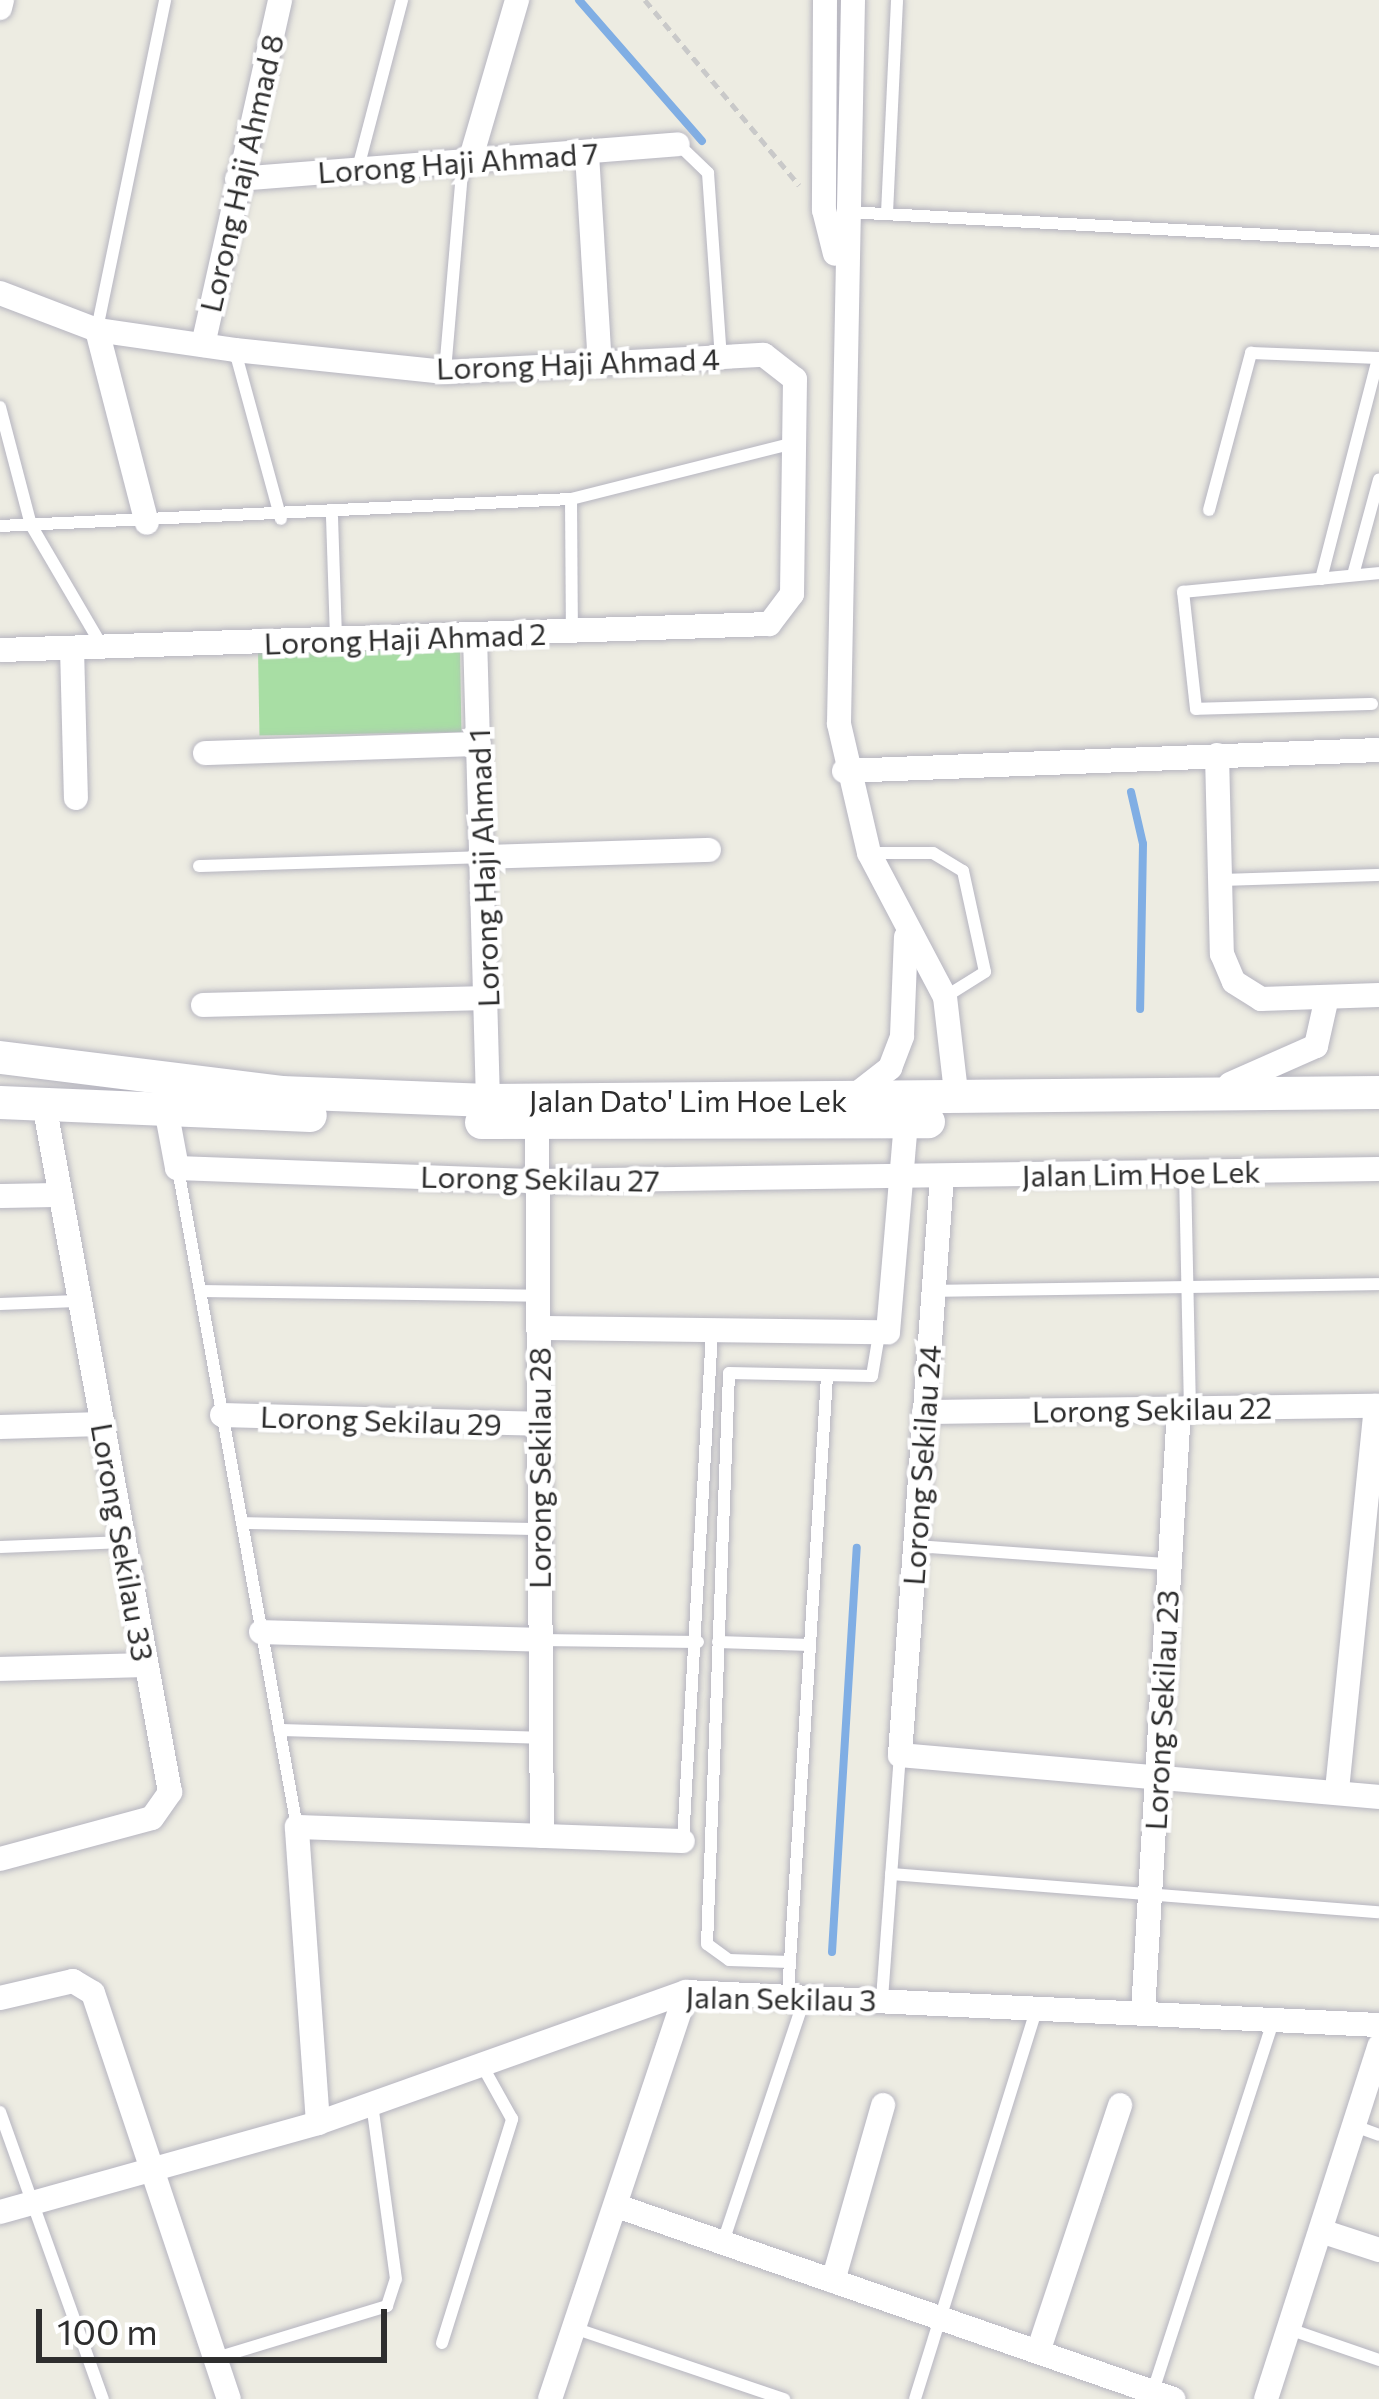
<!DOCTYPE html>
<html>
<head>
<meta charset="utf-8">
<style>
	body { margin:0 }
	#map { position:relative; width:1379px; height:2399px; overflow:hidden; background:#edece2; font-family:Commissioner,sans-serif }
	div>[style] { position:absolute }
	.green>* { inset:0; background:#a8dea4; transform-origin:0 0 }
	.stream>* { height:8px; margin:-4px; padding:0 4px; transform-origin:4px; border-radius:4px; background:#80aee4 }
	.path>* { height:4.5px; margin-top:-2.25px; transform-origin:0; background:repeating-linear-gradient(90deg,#c9c9c9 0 9px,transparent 0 15px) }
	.roads { filter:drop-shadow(0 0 3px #b6b5c0) drop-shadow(0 0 3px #b6b5c0) }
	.lane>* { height:12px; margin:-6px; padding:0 6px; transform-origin:6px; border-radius:6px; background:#fff }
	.street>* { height:24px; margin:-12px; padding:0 12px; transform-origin:12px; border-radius:12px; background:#fff }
	.secondary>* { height:33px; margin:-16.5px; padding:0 16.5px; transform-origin:16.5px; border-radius:16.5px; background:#fff }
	span { translate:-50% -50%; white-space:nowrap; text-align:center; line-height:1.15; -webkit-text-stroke:9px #fff; paint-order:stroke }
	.street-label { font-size:30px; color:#2e2e2e }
	.scale { position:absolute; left:36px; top:2309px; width:351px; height:54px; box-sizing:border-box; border:6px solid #2e2e2e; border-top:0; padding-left:15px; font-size:36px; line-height:42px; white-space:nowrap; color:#2e2e2e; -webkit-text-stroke:9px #fff; paint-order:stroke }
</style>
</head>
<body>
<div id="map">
	<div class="green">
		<div style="left:460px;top:649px;width:83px;height:202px;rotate:89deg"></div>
	</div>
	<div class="stream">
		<div style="left:579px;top:0;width:187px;rotate:48.9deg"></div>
		<div style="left:1131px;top:792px;width:53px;rotate:77deg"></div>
		<div style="left:1143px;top:844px;width:165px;rotate:91deg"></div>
		<div style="left:832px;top:1952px;width:405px;rotate:-86.5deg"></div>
	</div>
	<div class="path">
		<div style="left:645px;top:0;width:241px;rotate:50.2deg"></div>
	</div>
	<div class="roads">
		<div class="lane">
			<div style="left:678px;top:144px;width:42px;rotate:44deg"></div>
			<div style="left:708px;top:173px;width:184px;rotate:86deg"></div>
			<div style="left:358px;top:168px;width:174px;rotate:-75.3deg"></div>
			<div style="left:847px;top:212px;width:533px;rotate:3.12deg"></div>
			<div style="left:887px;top:213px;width:213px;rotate:-87.3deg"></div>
			<div style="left:97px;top:329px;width:336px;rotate:-78.3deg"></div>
			<div style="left:235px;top:351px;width:174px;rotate:74.7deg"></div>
			<div style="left:445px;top:371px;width:210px;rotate:-85.1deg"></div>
			<div style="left:0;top:407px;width:122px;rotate:75.3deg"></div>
			<div style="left:31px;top:525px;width:140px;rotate:59.6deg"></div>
			<div style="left:571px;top:499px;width:132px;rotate:89.6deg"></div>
			<div style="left:1209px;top:510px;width:163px;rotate:-75deg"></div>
			<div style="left:1251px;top:353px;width:128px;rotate:2.2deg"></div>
			<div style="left:332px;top:517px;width:122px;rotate:88.1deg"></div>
			<div style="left:0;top:526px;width:572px;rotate:-2.71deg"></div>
			<div style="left:571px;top:499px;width:230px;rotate:-14.1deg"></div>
			<div style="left:1353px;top:575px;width:99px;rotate:-74.8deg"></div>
			<div style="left:1321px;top:579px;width:228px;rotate:-75.5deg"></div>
			<div style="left:1372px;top:704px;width:176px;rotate:178.4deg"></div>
			<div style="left:1196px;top:709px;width:118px;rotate:-96.3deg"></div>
			<div style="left:1183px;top:592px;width:197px;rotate:-5.5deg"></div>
			<div style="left:871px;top:853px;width:62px"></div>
			<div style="left:933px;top:853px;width:35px;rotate:31deg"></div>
			<div style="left:963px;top:871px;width:103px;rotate:77.7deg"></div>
			<div style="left:985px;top:972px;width:47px;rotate:148deg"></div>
			<div style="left:199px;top:866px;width:281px;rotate:-1.8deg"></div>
			<div style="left:1220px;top:880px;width:159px;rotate:-1.8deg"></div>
			<div style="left:178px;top:1169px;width:669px;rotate:79.75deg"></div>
			<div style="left:1185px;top:1172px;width:236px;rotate:88.8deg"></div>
			<div style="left:200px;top:1291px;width:338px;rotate:0.8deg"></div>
			<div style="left:933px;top:1291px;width:446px;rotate:-0.9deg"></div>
			<div style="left:0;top:1304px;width:77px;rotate:-2.2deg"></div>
			<div style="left:243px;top:1523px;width:296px;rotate:1.2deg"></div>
			<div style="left:915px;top:1546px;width:255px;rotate:4.1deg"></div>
			<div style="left:0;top:1547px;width:125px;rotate:-2.3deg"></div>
			<div style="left:540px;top:1640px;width:158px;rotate:0.7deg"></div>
			<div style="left:718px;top:1642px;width:92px;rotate:1.9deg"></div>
			<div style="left:279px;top:1730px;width:262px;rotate:1.7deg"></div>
			<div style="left:683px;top:1841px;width:510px;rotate:-86.74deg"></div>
			<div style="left:891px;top:1874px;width:489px;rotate:4.5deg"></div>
			<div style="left:790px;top:1962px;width:61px;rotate:-178.1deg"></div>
			<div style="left:729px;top:1960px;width:27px;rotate:-144deg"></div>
			<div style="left:707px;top:1944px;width:571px;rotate:-87.79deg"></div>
			<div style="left:729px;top:1373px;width:143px;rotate:1.2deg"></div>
			<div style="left:872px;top:1376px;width:43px;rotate:-80.5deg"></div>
			<div style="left:788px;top:1993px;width:617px;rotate:-86.38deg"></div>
			<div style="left:882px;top:1999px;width:245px;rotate:-85.8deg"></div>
			<div style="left:0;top:2112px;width:305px;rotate:70.3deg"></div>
			<div style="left:1360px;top:2128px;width:20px;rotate:20deg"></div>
			<div style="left:723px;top:2242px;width:262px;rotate:-71.5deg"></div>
			<div style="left:574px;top:2328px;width:222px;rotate:18.7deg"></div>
			<div style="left:1289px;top:2329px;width:95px;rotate:19deg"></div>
			<div style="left:442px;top:2343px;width:235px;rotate:-72.6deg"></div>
			<div style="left:512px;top:2119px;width:60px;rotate:-119.1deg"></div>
			<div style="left:213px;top:2359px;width:182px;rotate:-16.9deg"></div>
			<div style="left:387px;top:2306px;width:28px;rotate:-72deg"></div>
			<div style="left:396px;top:2279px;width:177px;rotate:-97.8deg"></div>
			<div style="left:1153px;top:2391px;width:391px;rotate:-72deg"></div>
			<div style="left:915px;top:2399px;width:411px;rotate:-72.7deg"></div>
		</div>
		<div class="street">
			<div style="left:825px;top:0;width:210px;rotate:90.3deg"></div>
			<div style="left:824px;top:210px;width:45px;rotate:76deg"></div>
			<div style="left:853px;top:0;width:724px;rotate:91.11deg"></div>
			<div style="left:839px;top:724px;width:132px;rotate:76.9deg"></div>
			<div style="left:869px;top:853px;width:163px;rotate:62.2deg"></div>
			<div style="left:945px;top:997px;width:104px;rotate:83.4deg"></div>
			<div style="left:0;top:8px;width:8px;rotate:-76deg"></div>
			<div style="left:587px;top:154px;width:210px;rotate:86.5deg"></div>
			<div style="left:470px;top:161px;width:168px;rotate:-73.7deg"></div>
			<div style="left:237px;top:179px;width:442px;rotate:-4.5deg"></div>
			<div style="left:0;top:293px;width:104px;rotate:20.9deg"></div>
			<div style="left:97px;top:330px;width:139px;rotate:8.2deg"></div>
			<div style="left:235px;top:350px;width:211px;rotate:6deg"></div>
			<div style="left:445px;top:372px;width:319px;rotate:-3.1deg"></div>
			<div style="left:764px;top:355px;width:39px;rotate:38deg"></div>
			<div style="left:795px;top:379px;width:215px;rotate:90.8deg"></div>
			<div style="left:792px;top:594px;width:38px;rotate:127deg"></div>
			<div style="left:769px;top:624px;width:769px;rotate:178.06deg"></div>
			<div style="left:97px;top:330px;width:199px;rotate:75.5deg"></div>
			<div style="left:203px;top:345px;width:353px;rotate:-77.4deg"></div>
			<div style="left:475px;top:636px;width:464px;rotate:88.4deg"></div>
			<div style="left:72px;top:648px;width:150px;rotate:88.5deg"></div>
			<div style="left:205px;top:753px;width:274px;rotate:-1.9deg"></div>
			<div style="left:1217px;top:755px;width:199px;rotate:88.6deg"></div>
			<div style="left:1222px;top:954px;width:30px;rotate:67deg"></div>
			<div style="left:1234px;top:982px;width:32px;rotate:32deg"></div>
			<div style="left:1261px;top:999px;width:118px;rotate:-1.9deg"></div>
			<div style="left:844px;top:771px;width:535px;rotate:-2.25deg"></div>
			<div style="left:483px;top:857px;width:226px;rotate:-1.8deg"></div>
			<div style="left:203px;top:1005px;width:284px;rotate:-1.4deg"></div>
			<div style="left:1230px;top:1084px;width:94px;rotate:-23.8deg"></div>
			<div style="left:1316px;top:1046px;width:50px;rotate:-77.3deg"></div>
			<div style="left:854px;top:1096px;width:46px;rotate:-37.9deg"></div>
			<div style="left:890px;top:1068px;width:34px;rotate:-69deg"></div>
			<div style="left:902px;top:1036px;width:99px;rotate:-87.7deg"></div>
			<div style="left:166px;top:1109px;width:60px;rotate:79.4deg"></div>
			<div style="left:177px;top:1168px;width:360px;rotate:2.1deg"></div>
			<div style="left:537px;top:1181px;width:842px;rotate:-0.82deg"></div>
			<div style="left:537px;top:1109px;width:727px;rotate:89.61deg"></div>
			<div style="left:942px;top:1176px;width:581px;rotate:94.15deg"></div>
			<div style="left:900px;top:1755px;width:481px;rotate:5deg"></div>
			<div style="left:0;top:1196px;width:58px;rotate:-1deg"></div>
			<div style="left:538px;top:1328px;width:350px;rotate:0.7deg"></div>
			<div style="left:888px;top:1332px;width:211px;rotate:-85.1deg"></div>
			<div style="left:924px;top:1412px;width:455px;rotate:-0.8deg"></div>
			<div style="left:222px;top:1415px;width:317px;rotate:1.6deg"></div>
			<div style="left:0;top:1427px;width:102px;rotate:-1.7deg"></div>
			<div style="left:261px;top:1632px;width:279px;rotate:1.6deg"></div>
			<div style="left:0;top:1669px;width:144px;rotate:-1.6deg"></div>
			<div style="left:1337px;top:1790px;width:386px;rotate:-84.2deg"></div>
			<div style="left:0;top:1859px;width:157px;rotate:-15.1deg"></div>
			<div style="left:152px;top:1818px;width:32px;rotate:-55deg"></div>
			<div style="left:170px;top:1792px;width:699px;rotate:-100.38deg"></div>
			<div style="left:0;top:1998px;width:75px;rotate:-13.1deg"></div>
			<div style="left:73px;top:1981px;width:23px;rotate:31deg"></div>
			<div style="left:93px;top:1993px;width:428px;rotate:71.5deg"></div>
			<div style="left:1143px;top:2012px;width:604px;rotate:-86.58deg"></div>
			<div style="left:318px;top:2123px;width:297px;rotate:-94.1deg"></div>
			<div style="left:297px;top:1827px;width:386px;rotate:2.1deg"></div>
			<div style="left:617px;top:2206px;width:589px;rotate:19.14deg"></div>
			<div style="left:0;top:2212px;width:330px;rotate:-15.6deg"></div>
			<div style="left:318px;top:2123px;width:391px;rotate:-19.6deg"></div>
			<div style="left:686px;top:1992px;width:694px;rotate:2.73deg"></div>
			<div style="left:1324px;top:2232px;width:58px;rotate:18.1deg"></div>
			<div style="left:833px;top:2281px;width:183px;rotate:-74.1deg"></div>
			<div style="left:1039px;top:2349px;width:257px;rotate:-71.6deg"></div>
			<div style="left:550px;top:2399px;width:429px;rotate:-71.5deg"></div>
			<div style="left:1266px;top:2399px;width:371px;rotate:-72.2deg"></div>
		</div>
		<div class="secondary">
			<div style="left:0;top:1057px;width:283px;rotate:7.1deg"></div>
			<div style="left:281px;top:1092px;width:207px;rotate:2.2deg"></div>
			<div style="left:488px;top:1100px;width:891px;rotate:-0.51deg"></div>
			<div style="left:0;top:1102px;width:310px;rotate:2.4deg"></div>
			<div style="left:481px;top:1122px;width:447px;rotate:-0.1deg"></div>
		</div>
	</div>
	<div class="street-label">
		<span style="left:458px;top:162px;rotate:-4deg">Lorong Haji Ahmad 7</span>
		<span style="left:241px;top:173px;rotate:-77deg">Lorong Haji Ahmad 8</span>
		<span style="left:578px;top:363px;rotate:-2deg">Lorong Haji Ahmad 4</span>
		<span style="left:405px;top:638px;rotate:-2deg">Lorong Haji Ahmad 2</span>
		<span style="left:483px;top:868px;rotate:-92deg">Lorong Haji Ahmad 1</span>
		<span style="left:688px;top:1100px">Jalan Dato' Lim Hoe Lek</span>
		<span style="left:1141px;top:1173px;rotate:-1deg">Jalan Lim Hoe Lek</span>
		<span style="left:540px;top:1178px;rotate:1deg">Lorong Sekilau 27</span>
		<span style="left:1152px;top:1409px;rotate:-1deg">Lorong Sekilau 22</span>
		<span style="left:381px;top:1420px;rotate:2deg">Lorong Sekilau 29</span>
		<span style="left:921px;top:1465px;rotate:-86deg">Lorong Sekilau 24</span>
		<span style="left:539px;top:1468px;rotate:-90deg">Lorong Sekilau 28</span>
		<span style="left:123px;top:1542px;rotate:80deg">Lorong Sekilau 33</span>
		<span style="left:1161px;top:1710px;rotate:-87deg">Lorong Sekilau 23</span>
		<span style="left:781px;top:1998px;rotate:1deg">Jalan Sekilau 3</span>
	</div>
	<div class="scale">100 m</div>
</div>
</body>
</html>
